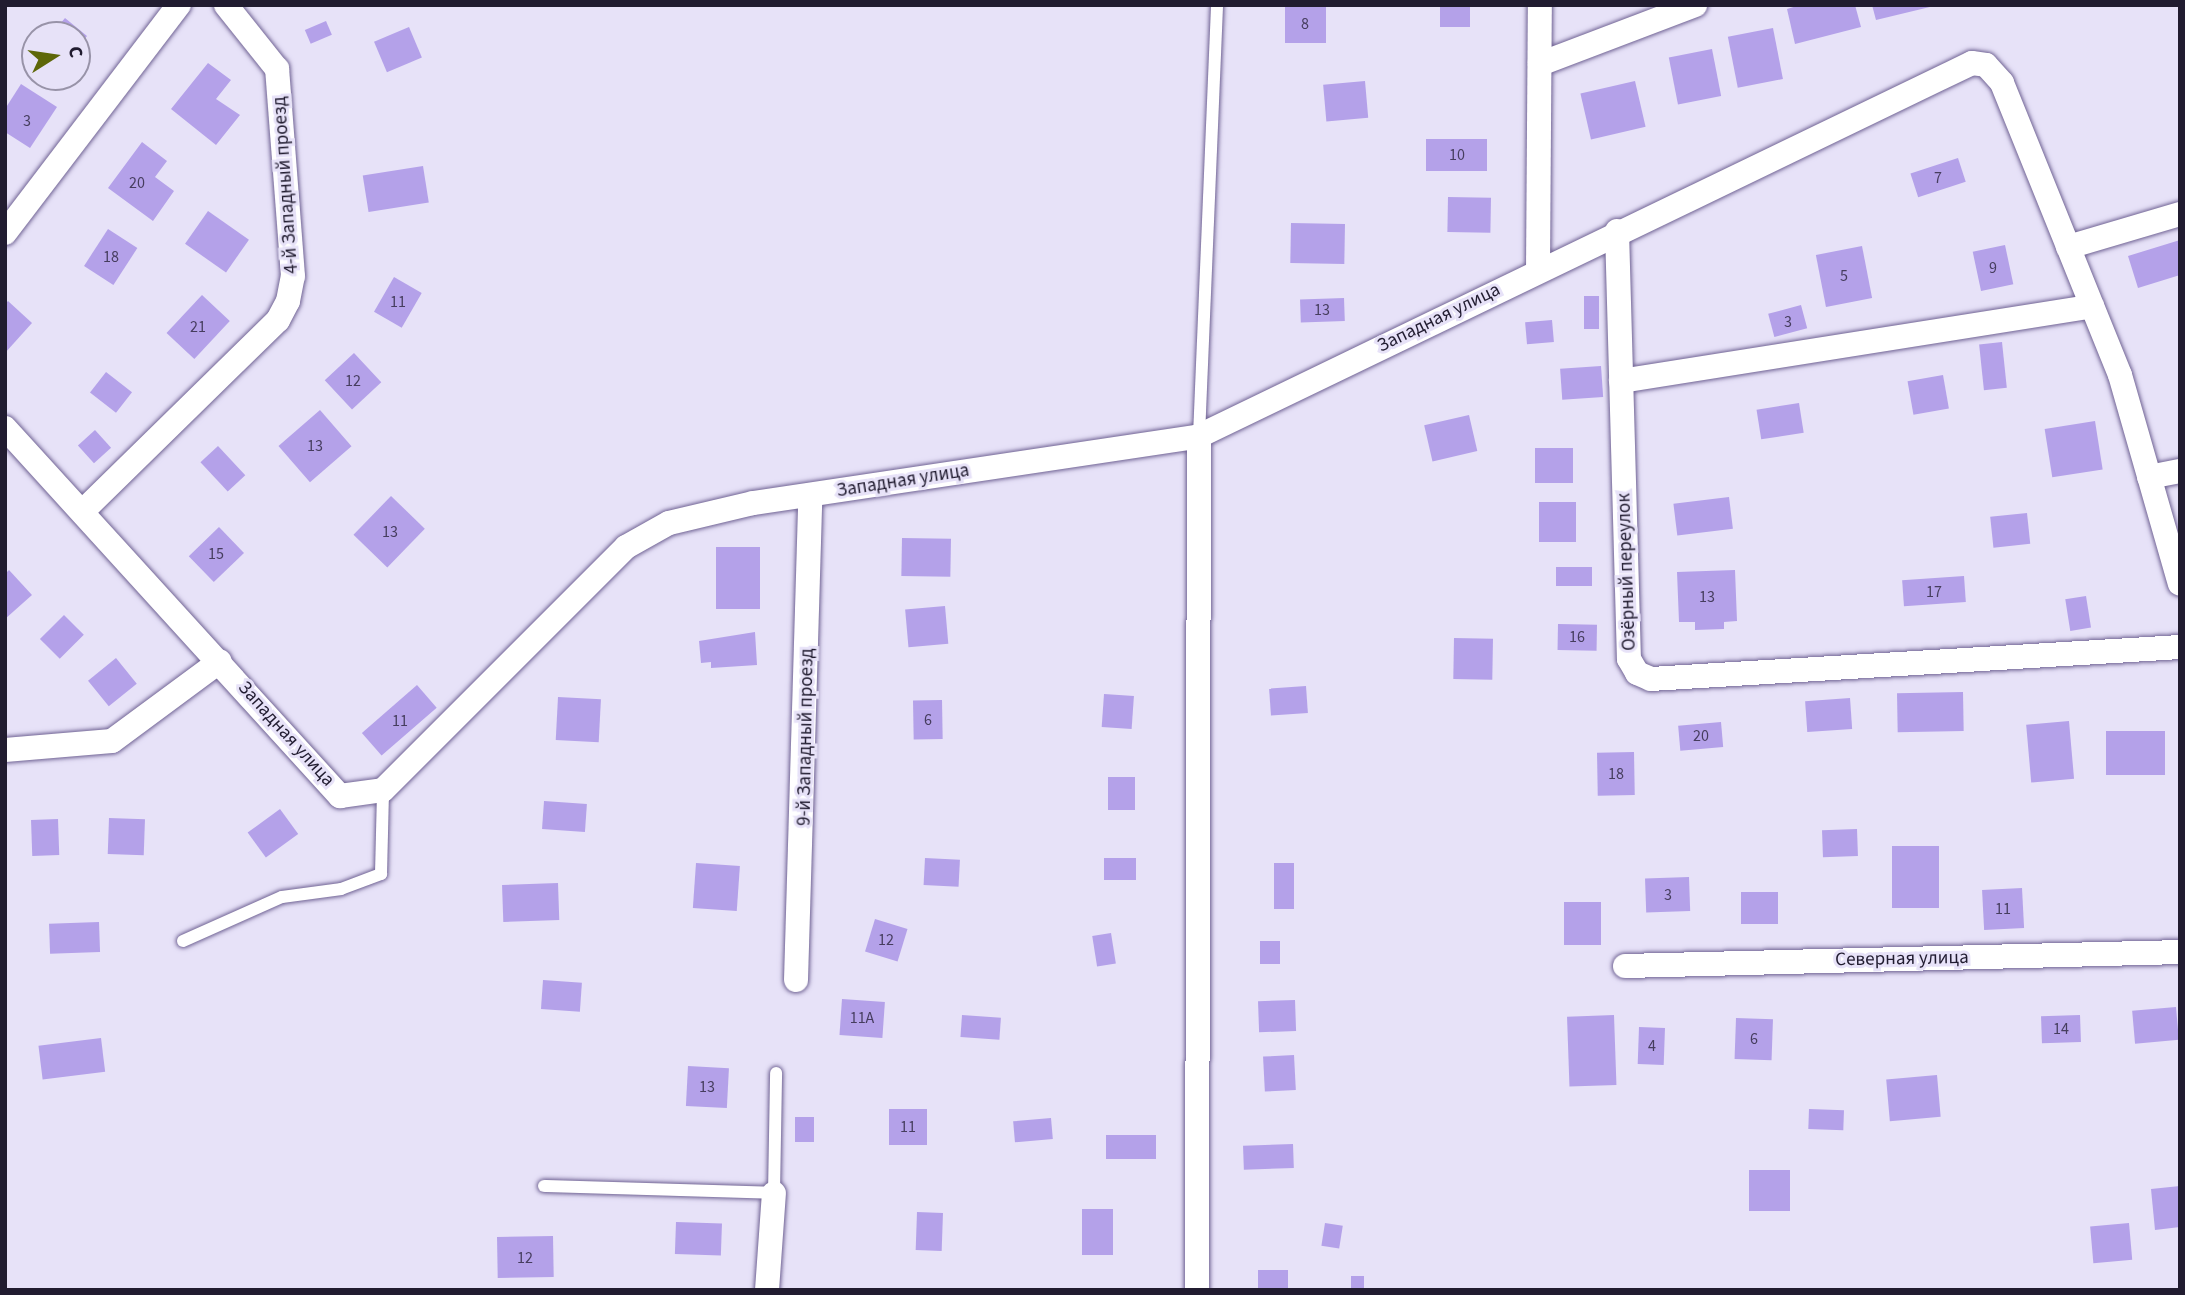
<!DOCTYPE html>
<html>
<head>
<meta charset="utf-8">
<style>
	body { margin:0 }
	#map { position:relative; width:2185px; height:1295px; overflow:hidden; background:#e7e2f8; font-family:"Source Sans 3",sans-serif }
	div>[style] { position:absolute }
	.building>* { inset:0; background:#b4a1e9; transform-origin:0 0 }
	.roads { filter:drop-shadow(0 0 2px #706394) drop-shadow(0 0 2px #706394) }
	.service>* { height:12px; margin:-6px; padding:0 6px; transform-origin:6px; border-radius:6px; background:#fff }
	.minor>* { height:24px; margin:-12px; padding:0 12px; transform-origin:12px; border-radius:12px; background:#fff }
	span { translate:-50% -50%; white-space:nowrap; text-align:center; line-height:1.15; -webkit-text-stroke:6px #e7e2f8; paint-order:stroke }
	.number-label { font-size:16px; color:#463d5e }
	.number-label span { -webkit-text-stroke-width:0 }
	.street-label { font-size:19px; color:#211c30 }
	.frame { position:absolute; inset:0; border:7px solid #211c30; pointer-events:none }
	.north { position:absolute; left:21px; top:21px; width:70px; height:70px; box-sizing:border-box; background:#e7e2f8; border:2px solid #9893a8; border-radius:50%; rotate:78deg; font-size:19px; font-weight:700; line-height:28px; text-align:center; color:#211c30 }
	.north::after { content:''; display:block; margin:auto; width:24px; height:32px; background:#5e6709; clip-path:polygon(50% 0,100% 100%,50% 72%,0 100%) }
</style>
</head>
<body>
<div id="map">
	<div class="building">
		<div style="left:1285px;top:5px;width:41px;height:38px"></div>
		<div style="left:1440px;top:5px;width:30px;height:22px"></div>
		<div style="clip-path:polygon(1800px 5px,1855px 5px,1861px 27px,1795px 44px,1787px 9px)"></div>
		<div style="clip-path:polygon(1872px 5px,1934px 5px,1934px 6px,1876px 20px)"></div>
		<div style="clip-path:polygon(65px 18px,87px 36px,77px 49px,77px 35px,51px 35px)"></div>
		<div style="left:326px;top:21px;width:15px;height:23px;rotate:67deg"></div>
		<div style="left:409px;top:27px;width:33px;height:38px;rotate:67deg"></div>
		<div style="left:1773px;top:28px;width:52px;height:46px;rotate:79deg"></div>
		<div style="left:1712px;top:49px;width:48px;height:44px;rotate:79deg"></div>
		<div style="clip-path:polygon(208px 63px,231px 80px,216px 99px,240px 115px,216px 145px,171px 109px)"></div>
		<div style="left:1365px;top:81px;width:37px;height:42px;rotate:85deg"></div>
		<div style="left:1635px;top:81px;width:47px;height:56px;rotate:77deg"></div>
		<div style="clip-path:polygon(21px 84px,57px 107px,30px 148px,5px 132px,5px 109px)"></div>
		<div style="left:1426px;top:139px;width:61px;height:32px"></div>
		<div style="clip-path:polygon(142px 142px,167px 161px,155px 177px,174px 191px,153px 221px,108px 188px)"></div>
		<div style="left:1958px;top:158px;width:25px;height:50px;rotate:72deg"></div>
		<div style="left:423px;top:166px;width:37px;height:61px;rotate:81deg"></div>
		<div style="left:1448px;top:197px;width:43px;height:35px;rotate:1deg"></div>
		<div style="left:208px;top:211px;width:50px;height:40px;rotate:35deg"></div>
		<div style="left:1291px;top:223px;width:54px;height:40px;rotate:1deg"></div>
		<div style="left:108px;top:229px;width:35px;height:44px;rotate:33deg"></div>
		<div style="clip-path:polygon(2180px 240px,2180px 275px,2138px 288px,2128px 256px)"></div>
		<div style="left:2005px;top:245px;width:40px;height:33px;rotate:78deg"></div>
		<div style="left:1862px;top:246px;width:53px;height:47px;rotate:79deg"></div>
		<div style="left:394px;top:277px;width:32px;height:40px;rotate:30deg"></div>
		<div style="left:202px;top:295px;width:38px;height:52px;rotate:43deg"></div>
		<div style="left:1584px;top:296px;width:15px;height:33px"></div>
		<div style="left:1344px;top:298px;width:23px;height:44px;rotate:88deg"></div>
		<div style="clip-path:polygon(8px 301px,32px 323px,5px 353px,5px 304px)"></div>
		<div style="left:1801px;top:305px;width:24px;height:34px;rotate:75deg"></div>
		<div style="left:1552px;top:320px;width:22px;height:27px;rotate:85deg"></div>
		<div style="left:2002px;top:342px;width:46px;height:23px;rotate:84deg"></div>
		<div style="left:354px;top:353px;width:40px;height:40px;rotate:47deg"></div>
		<div style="left:1601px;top:366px;width:31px;height:41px;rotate:86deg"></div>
		<div style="left:106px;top:372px;width:33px;height:26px;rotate:38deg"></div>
		<div style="left:1943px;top:375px;width:34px;height:36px;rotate:80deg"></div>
		<div style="left:1799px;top:403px;width:30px;height:43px;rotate:81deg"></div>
		<div style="left:320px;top:410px;width:48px;height:55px;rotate:49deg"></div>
		<div style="left:1469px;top:415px;width:37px;height:46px;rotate:77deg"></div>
		<div style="left:2095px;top:421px;width:49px;height:51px;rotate:81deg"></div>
		<div style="left:95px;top:430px;width:24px;height:23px;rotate:48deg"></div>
		<div style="left:218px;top:446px;width:40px;height:24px;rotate:47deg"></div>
		<div style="left:1535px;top:448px;width:38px;height:35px"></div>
		<div style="left:391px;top:496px;width:47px;height:54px;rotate:44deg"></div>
		<div style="left:1729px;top:497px;width:32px;height:56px;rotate:83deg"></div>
		<div style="left:1539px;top:502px;width:37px;height:40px"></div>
		<div style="left:2027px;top:513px;width:31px;height:37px;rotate:84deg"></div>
		<div style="left:219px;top:527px;width:36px;height:42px;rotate:46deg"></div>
		<div style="left:902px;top:538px;width:49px;height:38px;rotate:1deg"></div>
		<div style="left:760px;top:547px;width:62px;height:44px;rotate:90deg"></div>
		<div style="left:1556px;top:567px;width:36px;height:19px"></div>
		<div style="clip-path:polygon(9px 570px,32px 595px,5px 619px,5px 574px)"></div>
		<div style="clip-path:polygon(1735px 570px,1737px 621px,1724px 622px,1724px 629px,1695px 630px,1695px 622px,1679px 622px,1677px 572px)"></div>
		<div style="left:1964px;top:576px;width:26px;height:62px;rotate:86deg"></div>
		<div style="left:2086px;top:596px;width:32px;height:21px;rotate:81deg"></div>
		<div style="left:945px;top:606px;width:38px;height:40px;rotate:85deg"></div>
		<div style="left:64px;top:615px;width:28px;height:34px;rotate:45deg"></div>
		<div style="left:1558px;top:624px;width:39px;height:26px;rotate:1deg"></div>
		<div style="clip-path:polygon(755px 632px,757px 665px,711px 668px,711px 662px,701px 663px,699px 641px)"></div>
		<div style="left:1454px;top:638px;width:39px;height:41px;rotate:1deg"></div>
		<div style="left:116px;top:658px;width:33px;height:36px;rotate:51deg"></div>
		<div style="left:417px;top:685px;width:30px;height:73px;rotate:49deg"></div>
		<div style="left:1306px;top:686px;width:27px;height:37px;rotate:86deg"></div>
		<div style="left:1963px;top:692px;width:39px;height:66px;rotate:89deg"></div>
		<div style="left:1104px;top:694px;width:30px;height:33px;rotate:4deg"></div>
		<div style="left:558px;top:697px;width:43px;height:43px;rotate:3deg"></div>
		<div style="left:1850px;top:698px;width:31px;height:45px;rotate:86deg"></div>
		<div style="left:942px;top:700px;width:39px;height:29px;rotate:89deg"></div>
		<div style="left:2069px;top:721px;width:58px;height:43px;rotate:85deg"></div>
		<div style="left:1721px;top:722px;width:25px;height:43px;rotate:85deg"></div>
		<div style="left:2165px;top:731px;width:44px;height:59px;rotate:90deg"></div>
		<div style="left:1634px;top:752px;width:43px;height:37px;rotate:89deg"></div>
		<div style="left:1108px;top:777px;width:27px;height:33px"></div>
		<div style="left:544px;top:801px;width:43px;height:28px;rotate:4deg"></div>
		<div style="left:280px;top:809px;width:31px;height:40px;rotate:54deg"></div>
		<div style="left:109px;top:818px;width:36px;height:36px;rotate:2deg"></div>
		<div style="left:58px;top:819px;width:36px;height:27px;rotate:88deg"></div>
		<div style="left:1857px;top:829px;width:27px;height:35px;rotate:88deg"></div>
		<div style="left:1892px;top:846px;width:47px;height:62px"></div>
		<div style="left:925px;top:858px;width:35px;height:27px;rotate:3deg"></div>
		<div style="left:1104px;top:858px;width:32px;height:22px"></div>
		<div style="left:696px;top:863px;width:44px;height:45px;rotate:4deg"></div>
		<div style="left:1274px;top:863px;width:20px;height:46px"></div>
		<div style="left:1689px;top:877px;width:34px;height:44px;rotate:88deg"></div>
		<div style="left:558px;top:883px;width:37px;height:56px;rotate:88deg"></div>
		<div style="left:2022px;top:888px;width:40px;height:40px;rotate:87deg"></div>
		<div style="left:1778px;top:892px;width:32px;height:37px;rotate:90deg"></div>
		<div style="left:1564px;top:902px;width:37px;height:43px"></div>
		<div style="left:875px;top:919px;width:34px;height:34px;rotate:17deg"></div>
		<div style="left:99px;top:922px;width:30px;height:50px;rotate:88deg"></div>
		<div style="left:1111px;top:933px;width:31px;height:19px;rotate:81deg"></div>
		<div style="left:1260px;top:941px;width:20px;height:23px"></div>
		<div style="left:543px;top:980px;width:39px;height:29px;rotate:4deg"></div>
		<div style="left:842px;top:999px;width:43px;height:36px;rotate:4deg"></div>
		<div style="left:1295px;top:1000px;width:31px;height:37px;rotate:88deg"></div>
		<div style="left:2176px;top:1007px;width:33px;height:44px;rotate:85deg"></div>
		<div style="left:962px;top:1015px;width:39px;height:22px;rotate:4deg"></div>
		<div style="left:1614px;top:1015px;width:70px;height:47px;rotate:88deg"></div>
		<div style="left:2080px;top:1015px;width:27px;height:39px;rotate:88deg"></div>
		<div style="left:1736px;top:1018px;width:37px;height:41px;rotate:2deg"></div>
		<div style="left:1639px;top:1027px;width:26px;height:37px;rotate:2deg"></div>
		<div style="left:101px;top:1038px;width:34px;height:63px;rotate:83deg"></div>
		<div style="left:1294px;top:1055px;width:35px;height:31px;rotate:87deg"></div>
		<div style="left:688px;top:1066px;width:41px;height:40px;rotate:3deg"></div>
		<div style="left:1937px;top:1075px;width:42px;height:51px;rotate:85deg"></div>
		<div style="left:889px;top:1109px;width:38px;height:36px"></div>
		<div style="left:1809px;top:1109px;width:35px;height:20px;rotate:2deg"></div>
		<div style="left:795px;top:1117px;width:19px;height:25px"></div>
		<div style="left:1051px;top:1118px;width:21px;height:38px;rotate:85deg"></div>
		<div style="left:1106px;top:1135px;width:50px;height:24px"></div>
		<div style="left:1293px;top:1144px;width:24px;height:50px;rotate:88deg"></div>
		<div style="left:1790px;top:1170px;width:41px;height:41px;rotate:90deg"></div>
		<div style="clip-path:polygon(2180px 1186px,2180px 1227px,2155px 1230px,2151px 1189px)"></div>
		<div style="left:1082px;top:1209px;width:31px;height:46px"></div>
		<div style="left:917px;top:1212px;width:26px;height:38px;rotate:2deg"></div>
		<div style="left:676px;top:1222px;width:46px;height:32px;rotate:2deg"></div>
		<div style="left:1325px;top:1223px;width:18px;height:23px;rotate:9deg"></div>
		<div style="left:2129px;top:1223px;width:37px;height:39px;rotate:85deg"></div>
		<div style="left:553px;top:1236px;width:41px;height:56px;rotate:89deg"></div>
		<div style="left:1258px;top:1270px;width:30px;height:20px"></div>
		<div style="left:1351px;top:1276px;width:13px;height:14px"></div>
	</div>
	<div class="roads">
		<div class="service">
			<div style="left:1199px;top:436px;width:431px;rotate:-87.6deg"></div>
			<div style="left:183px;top:941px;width:108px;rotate:-24deg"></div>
			<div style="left:282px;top:897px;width:60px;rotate:-7.7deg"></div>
			<div style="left:341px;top:889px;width:43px;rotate:-20.6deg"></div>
			<div style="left:381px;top:874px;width:84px;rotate:-88.6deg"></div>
			<div style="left:544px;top:1186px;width:230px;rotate:1.7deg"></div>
			<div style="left:774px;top:1193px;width:120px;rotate:-89deg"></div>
		</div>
		<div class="minor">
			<div style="left:1540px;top:64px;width:166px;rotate:-20.8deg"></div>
			<div style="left:1617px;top:231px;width:428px;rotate:88.4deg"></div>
			<div style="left:1629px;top:659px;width:16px;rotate:60deg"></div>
			<div style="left:1637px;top:673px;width:15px;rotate:23deg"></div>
			<div style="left:1651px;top:679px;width:530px;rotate:-3.46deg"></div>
			<div style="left:5px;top:233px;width:287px;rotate:-52.7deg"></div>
			<div style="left:2068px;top:247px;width:117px;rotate:-16.4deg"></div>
			<div style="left:1538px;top:270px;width:265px;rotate:-89.6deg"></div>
			<div style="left:1621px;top:381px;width:477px;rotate:-9deg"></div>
			<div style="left:5px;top:428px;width:498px;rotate:47.7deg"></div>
			<div style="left:340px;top:796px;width:43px;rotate:-7.9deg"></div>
			<div style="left:383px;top:790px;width:344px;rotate:-45deg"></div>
			<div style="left:626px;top:547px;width:49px;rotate:-29.2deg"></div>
			<div style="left:669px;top:523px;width:86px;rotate:-13.4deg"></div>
			<div style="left:753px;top:503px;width:451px;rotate:-8.5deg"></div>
			<div style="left:1199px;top:436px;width:858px;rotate:-25.76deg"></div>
			<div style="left:1972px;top:63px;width:14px;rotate:8deg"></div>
			<div style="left:1986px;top:65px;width:24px;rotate:48deg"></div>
			<div style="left:2002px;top:83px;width:315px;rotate:68deg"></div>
			<div style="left:2120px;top:375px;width:217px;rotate:74deg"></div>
			<div style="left:2149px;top:477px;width:32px;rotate:-11deg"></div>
			<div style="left:85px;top:509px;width:270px;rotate:-44.4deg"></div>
			<div style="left:278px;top:320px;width:21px;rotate:-62deg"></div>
			<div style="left:288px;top:301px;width:25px;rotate:-79deg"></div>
			<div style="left:293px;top:276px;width:208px;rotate:-94.4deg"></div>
			<div style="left:277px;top:69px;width:82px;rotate:-128.6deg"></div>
			<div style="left:5px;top:750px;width:107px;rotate:-4.8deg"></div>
			<div style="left:112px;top:741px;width:134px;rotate:-36.5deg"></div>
			<div style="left:1625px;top:966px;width:555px;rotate:-1.44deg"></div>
			<div style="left:796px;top:980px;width:485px;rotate:-88.3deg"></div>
			<div style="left:767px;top:1290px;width:97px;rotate:-85.9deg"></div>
			<div style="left:1197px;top:1290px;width:854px;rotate:-89.87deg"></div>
		</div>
	</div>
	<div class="number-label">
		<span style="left:1305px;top:24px">8</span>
		<span style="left:27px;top:121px">3</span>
		<span style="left:1457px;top:155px">10</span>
		<span style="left:1938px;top:178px">7</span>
		<span style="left:137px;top:183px">20</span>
		<span style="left:111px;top:257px">18</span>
		<span style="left:1993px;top:268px">9</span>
		<span style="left:1844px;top:276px">5</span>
		<span style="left:398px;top:302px">11</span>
		<span style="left:1322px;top:310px">13</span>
		<span style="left:1788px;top:322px">3</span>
		<span style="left:198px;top:327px">21</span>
		<span style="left:353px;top:381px">12</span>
		<span style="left:315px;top:446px">13</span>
		<span style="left:390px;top:532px">13</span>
		<span style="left:216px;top:554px">15</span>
		<span style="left:1934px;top:592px">17</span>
		<span style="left:1707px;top:597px">13</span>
		<span style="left:1577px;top:637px">16</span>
		<span style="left:928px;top:720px">6</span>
		<span style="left:400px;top:721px">11</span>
		<span style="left:1701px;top:736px">20</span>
		<span style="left:1616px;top:774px">18</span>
		<span style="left:1668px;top:895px">3</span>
		<span style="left:2003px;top:909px">11</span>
		<span style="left:886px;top:940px">12</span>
		<span style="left:862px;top:1018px">11А</span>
		<span style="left:2061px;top:1029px">14</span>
		<span style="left:1754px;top:1039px">6</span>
		<span style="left:1652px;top:1046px">4</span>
		<span style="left:707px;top:1087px">13</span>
		<span style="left:908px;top:1127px">11</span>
		<span style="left:525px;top:1258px">12</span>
	</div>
	<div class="street-label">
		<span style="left:286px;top:185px;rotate:-94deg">4-й Западный проезд</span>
		<span style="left:1439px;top:318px;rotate:-26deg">Западная улица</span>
		<span style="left:903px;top:481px;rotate:-9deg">Западная улица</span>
		<span style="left:1627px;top:572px;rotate:-92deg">Озёрный переулок</span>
		<span style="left:286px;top:734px;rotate:48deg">Западная улица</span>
		<span style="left:806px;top:737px;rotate:-89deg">9-й Западный проезд</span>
		<span style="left:1902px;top:959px;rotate:-1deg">Северная улица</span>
	</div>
	<div class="frame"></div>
	<div class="north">С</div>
</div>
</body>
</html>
